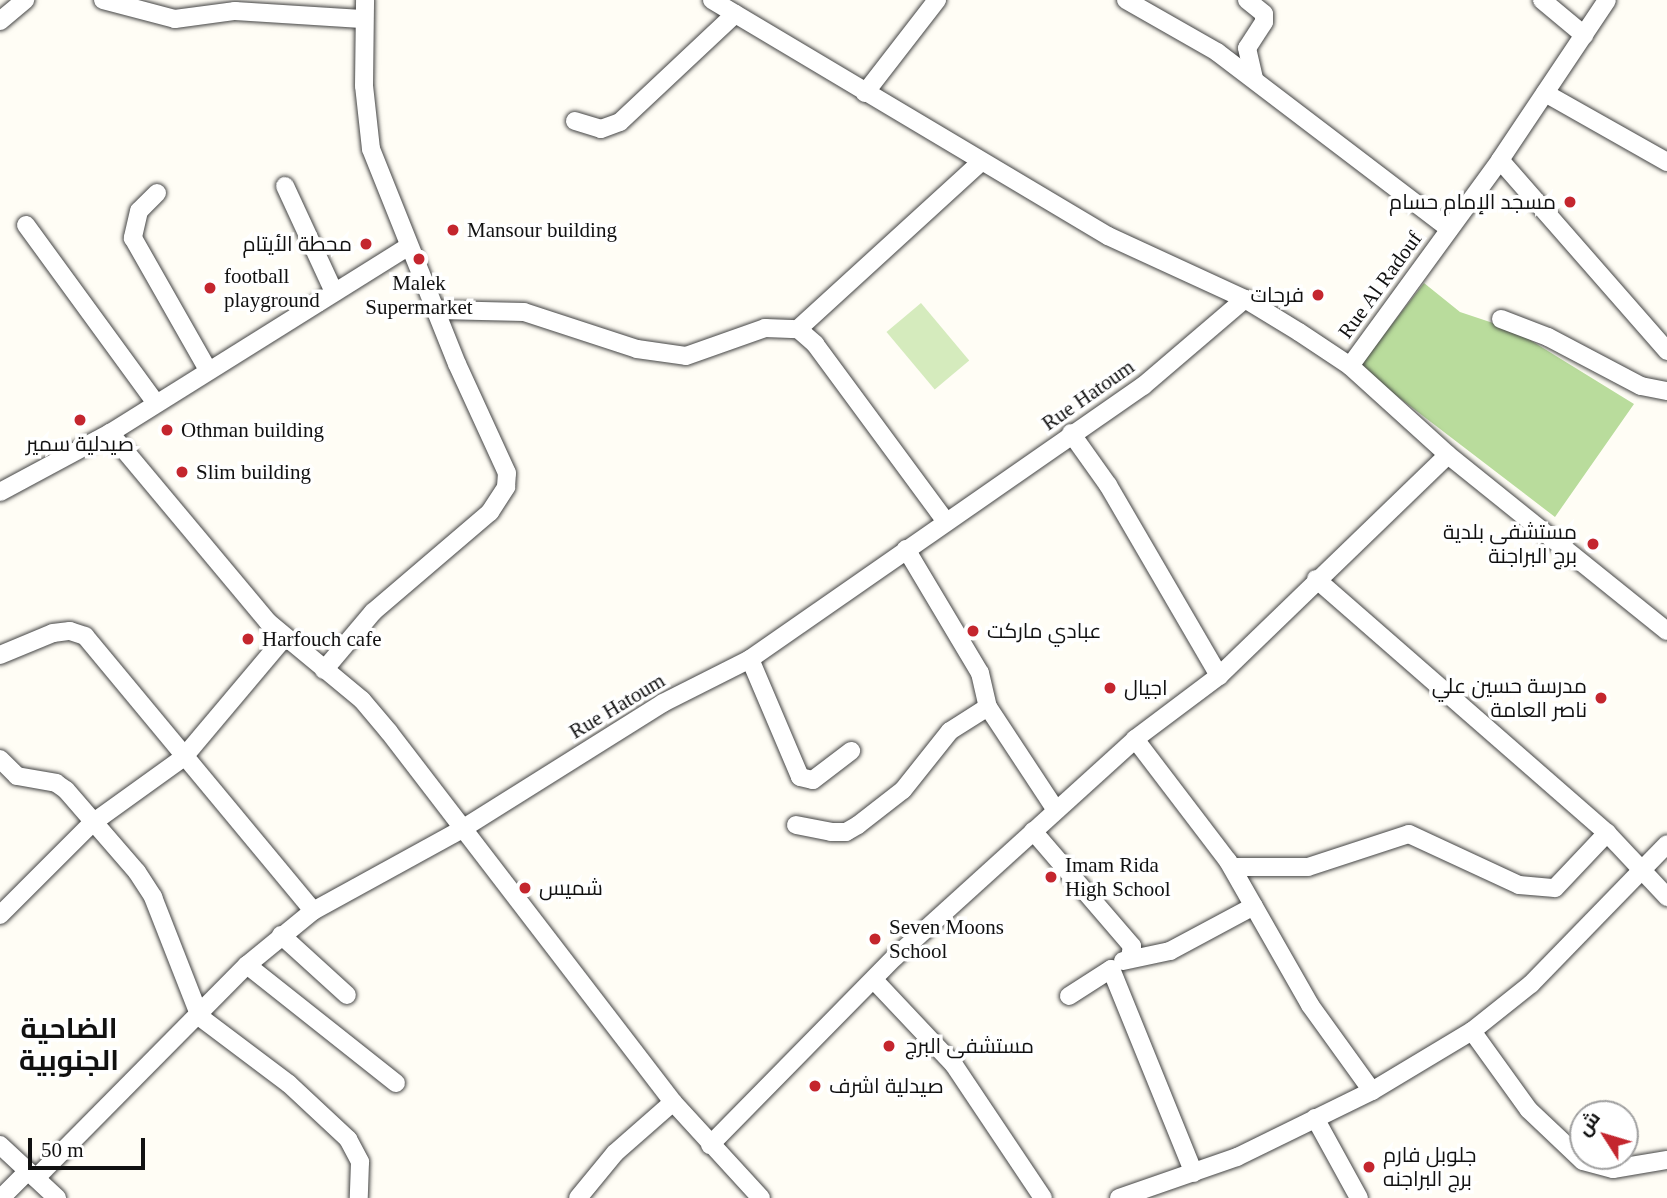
<!DOCTYPE html>
<html>
<head>
<meta charset="utf-8">
<style>
	body { margin:0 }
	#map { position:relative; width:1667px; height:1198px; overflow:hidden; background:#fffdf5; font-family:"Times New Roman",Cairo,serif }
	div>[style] { position:absolute }
	.green>* { inset:0; background:#d5ebbd; transform-origin:0 0 }
	.forest>* { inset:0; background:#b9dc9c }
	.roads { filter:drop-shadow(0 0 2px #444) drop-shadow(0 0 2px #444) }
	.minor>* { height:18px; margin:-9px; padding:0 9px; transform-origin:9px; border-radius:9px; background:#fff }
	.dots>* { width:19px; height:19px; translate:-50% -50%; box-sizing:border-box; border:4px solid #fff; border-radius:50% }
	span { translate:-50% -50%; white-space:nowrap; text-align:center; line-height:1.15; -webkit-text-stroke:7px #fff; paint-order:stroke }
	.poi-label { font-size:21px; color:#111 }
	.right { translate:-100% -50%; text-align:right }
	.left { translate:0 -50%; text-align:left }
	.street-label { font-size:21px; color:#111 }
	.district-label { font-size:28px; color:#111; font-weight:700 }
	.north { position:absolute; left:1569px; top:1100px; width:70px; height:70px; box-sizing:border-box; background:#fff; border:2px solid #a0a0a0; border-radius:50%; rotate:307deg; font-size:19px; font-weight:700; line-height:28px; text-align:center; color:#111 }
	.north::after { content:''; display:block; margin:auto; width:24px; height:32px; background:#c4262e; clip-path:polygon(50% 0,100% 100%,50% 72%,0 100%) }
	.scale { position:absolute; left:28px; top:1138px; width:117px; height:32px; box-sizing:border-box; border:4px solid #111; border-top:0; padding-left:9px; font-size:21px; line-height:24px; white-space:nowrap; color:#111; -webkit-text-stroke:5px #fff; paint-order:stroke }
</style>
</head>
<body>
<div id="map">
	<div class="green">
		<div style="left:921px;top:303px;width:75px;height:45px;rotate:50deg"></div>
	</div>
	<div class="forest">
		<div style="clip-path:polygon(1424px 283px,1460px 312px,1514px 330px,1634px 404px,1555px 517px,1359px 367px)"></div>
	</div>
	<div class="roads">
		<div class="minor">
			<div style="left:103px;top:0;width:74px;rotate:14.8deg"></div>
			<div style="left:175px;top:19px;width:61px;rotate:-7.6deg"></div>
			<div style="left:235px;top:11px;width:127px;rotate:3.6deg"></div>
			<div style="left:712px;top:0;width:461px;rotate:30.8deg"></div>
			<div style="left:1108px;top:236px;width:151px;rotate:24.7deg"></div>
			<div style="left:1245px;top:299px;width:63px;rotate:31.4deg"></div>
			<div style="left:1299px;top:332px;width:61px;rotate:33.7deg"></div>
			<div style="left:1350px;top:366px;width:132px;rotate:42.2deg"></div>
			<div style="left:1448px;top:455px;width:281px;rotate:38.8deg"></div>
			<div style="left:1126px;top:0;width:105px;rotate:29.7deg"></div>
			<div style="left:1217px;top:52px;width:292px;rotate:37.3deg"></div>
			<div style="left:1247px;top:0;width:22px;rotate:39deg"></div>
			<div style="left:1264px;top:14px;width:8px;rotate:90deg"></div>
			<div style="left:1264px;top:22px;width:31px;rotate:123deg"></div>
			<div style="left:1247px;top:48px;width:32px;rotate:77deg"></div>
			<div style="left:1542px;top:0;width:55px;rotate:39.8deg"></div>
			<div style="left:0;top:21px;width:33px;rotate:-40deg"></div>
			<div style="left:865px;top:93px;width:118px;rotate:-52.3deg"></div>
			<div style="left:1545px;top:93px;width:140px;rotate:29.5deg"></div>
			<div style="left:575px;top:121px;width:27px;rotate:17deg"></div>
			<div style="left:601px;top:129px;width:20px;rotate:-20deg"></div>
			<div style="left:620px;top:122px;width:158px;rotate:-43.2deg"></div>
			<div style="left:1500px;top:160px;width:254px;rotate:48.8deg"></div>
			<div style="left:285px;top:186px;width:117px;rotate:65.2deg"></div>
			<div style="left:157px;top:193px;width:25px;rotate:135deg"></div>
			<div style="left:139px;top:211px;width:28px;rotate:103deg"></div>
			<div style="left:133px;top:238px;width:152px;rotate:60.4deg"></div>
			<div style="left:26px;top:225px;width:220px;rotate:53.9deg"></div>
			<div style="left:439px;top:310px;width:85px;rotate:1.3deg"></div>
			<div style="left:524px;top:312px;width:119px;rotate:18.1deg"></div>
			<div style="left:637px;top:349px;width:49px;rotate:8.1deg"></div>
			<div style="left:686px;top:356px;width:84px;rotate:-19.5deg"></div>
			<div style="left:765px;top:328px;width:33px;rotate:2deg"></div>
			<div style="left:798px;top:329px;width:23px;rotate:41deg"></div>
			<div style="left:815px;top:344px;width:221px;rotate:53.6deg"></div>
			<div style="left:1501px;top:319px;width:50px;rotate:21deg"></div>
			<div style="left:1548px;top:337px;width:105px;rotate:27.8deg"></div>
			<div style="left:1641px;top:386px;width:26px;rotate:11deg"></div>
			<div style="left:798px;top:329px;width:246px;rotate:-42.4deg"></div>
			<div style="left:1350px;top:366px;width:255px;rotate:-53.9deg"></div>
			<div style="left:1500px;top:160px;width:192px;rotate:-56.2deg"></div>
			<div style="left:110px;top:433px;width:246px;rotate:50.1deg"></div>
			<div style="left:268px;top:622px;width:122px;rotate:39.7deg"></div>
			<div style="left:362px;top:700px;width:42px;rotate:49.8deg"></div>
			<div style="left:389px;top:732px;width:466px;rotate:52.5deg"></div>
			<div style="left:673px;top:1102px;width:130px;rotate:47.5deg"></div>
			<div style="left:1071px;top:433px;width:64px;rotate:54.6deg"></div>
			<div style="left:1108px;top:485px;width:221px;rotate:59.8deg"></div>
			<div style="left:0;top:492px;width:125px;rotate:-28.2deg"></div>
			<div style="left:110px;top:433px;width:351px;rotate:-32deg"></div>
			<div style="left:906px;top:549px;width:144px;rotate:59.2deg"></div>
			<div style="left:980px;top:673px;width:35px;rotate:77deg"></div>
			<div style="left:988px;top:707px;width:123px;rotate:56.6deg"></div>
			<div style="left:1316px;top:579px;width:386px;rotate:41.1deg"></div>
			<div style="left:1607px;top:833px;width:88px;rotate:46.8deg"></div>
			<div style="left:0;top:655px;width:57px;rotate:-22.5deg"></div>
			<div style="left:53px;top:633px;width:17px;rotate:-7deg"></div>
			<div style="left:70px;top:631px;width:16px;rotate:18deg"></div>
			<div style="left:85px;top:636px;width:357px;rotate:50.3deg"></div>
			<div style="left:750px;top:659px;width:128px;rotate:67deg"></div>
			<div style="left:800px;top:777px;width:13px;rotate:13deg"></div>
			<div style="left:813px;top:780px;width:48px;rotate:-37.3deg"></div>
			<div style="left:324px;top:670px;width:76px;rotate:-49.8deg"></div>
			<div style="left:373px;top:612px;width:154px;rotate:-40.5deg"></div>
			<div style="left:490px;top:512px;width:30px;rotate:-57deg"></div>
			<div style="left:506px;top:487px;width:14px;rotate:-86deg"></div>
			<div style="left:507px;top:473px;width:120px;rotate:-114.6deg"></div>
			<div style="left:457px;top:364px;width:232px;rotate:-111.8deg"></div>
			<div style="left:371px;top:149px;width:63px;rotate:-96.3deg"></div>
			<div style="left:364px;top:86px;width:86px;rotate:-89.3deg"></div>
			<div style="left:1135px;top:739px;width:153px;rotate:52.7deg"></div>
			<div style="left:1228px;top:861px;width:166px;rotate:60.3deg"></div>
			<div style="left:1310px;top:1005px;width:106px;rotate:54.2deg"></div>
			<div style="left:0;top:759px;width:24px;rotate:45deg"></div>
			<div style="left:17px;top:776px;width:40px;rotate:10deg"></div>
			<div style="left:56px;top:783px;width:12px;rotate:35deg"></div>
			<div style="left:66px;top:790px;width:108px;rotate:49.1deg"></div>
			<div style="left:137px;top:872px;width:30px;rotate:57deg"></div>
			<div style="left:153px;top:897px;width:129px;rotate:68.6deg"></div>
			<div style="left:200px;top:1017px;width:111px;rotate:37deg"></div>
			<div style="left:289px;top:1084px;width:81px;rotate:43deg"></div>
			<div style="left:348px;top:1139px;width:26px;rotate:62deg"></div>
			<div style="left:360px;top:1162px;width:36px;rotate:92deg"></div>
			<div style="left:796px;top:825px;width:36px;rotate:11deg"></div>
			<div style="left:831px;top:832px;width:15px"></div>
			<div style="left:846px;top:832px;width:14px;rotate:-30deg"></div>
			<div style="left:858px;top:825px;width:57px;rotate:-37.9deg"></div>
			<div style="left:903px;top:790px;width:75px;rotate:-51.5deg"></div>
			<div style="left:950px;top:731px;width:45px;rotate:-32.3deg"></div>
			<div style="left:1033px;top:831px;width:152px;rotate:49.3deg"></div>
			<div style="left:1132px;top:946px;width:11px;rotate:100deg"></div>
			<div style="left:1232px;top:867px;width:76px"></div>
			<div style="left:1308px;top:867px;width:106px;rotate:-18.1deg"></div>
			<div style="left:1409px;top:834px;width:121px;rotate:24.9deg"></div>
			<div style="left:1519px;top:885px;width:36px;rotate:5deg"></div>
			<div style="left:1555px;top:888px;width:76px;rotate:-46.6deg"></div>
			<div style="left:0;top:915px;width:129px;rotate:-45deg"></div>
			<div style="left:91px;top:824px;width:113px;rotate:-35.7deg"></div>
			<div style="left:183px;top:758px;width:157px;rotate:-49.9deg"></div>
			<div style="left:281px;top:935px;width:89px;rotate:42.3deg"></div>
			<div style="left:1123px;top:961px;width:48px;rotate:-12deg"></div>
			<div style="left:1170px;top:951px;width:95px;rotate:-28.2deg"></div>
			<div style="left:247px;top:965px;width:190px;rotate:38.4deg"></div>
			<div style="left:874px;top:980px;width:117px;rotate:46.7deg"></div>
			<div style="left:954px;top:1065px;width:160px;rotate:56.2deg"></div>
			<div style="left:1069px;top:996px;width:50px;rotate:-32.7deg"></div>
			<div style="left:1111px;top:969px;width:220px;rotate:67.9deg"></div>
			<div style="left:1472px;top:1031px;width:97px;rotate:54.2deg"></div>
			<div style="left:1529px;top:1110px;width:74px;rotate:43.4deg"></div>
			<div style="left:1583px;top:1161px;width:31px;rotate:15deg"></div>
			<div style="left:1613px;top:1169px;width:55px;rotate:-9.5deg"></div>
			<div style="left:1315px;top:1118px;width:91px;rotate:61.2deg"></div>
			<div style="left:0;top:1145px;width:78px;rotate:42.9deg"></div>
			<div style="left:710px;top:1145px;width:264px;rotate:-45.5deg"></div>
			<div style="left:895px;top:957px;width:324px;rotate:-42.2deg"></div>
			<div style="left:1135px;top:739px;width:105px;rotate:-36.9deg"></div>
			<div style="left:1219px;top:676px;width:318px;rotate:-44deg"></div>
			<div style="left:36px;top:1178px;width:300px;rotate:-45.3deg"></div>
			<div style="left:247px;top:965px;width:85px;rotate:-39.3deg"></div>
			<div style="left:313px;top:911px;width:170px;rotate:-28.8deg"></div>
			<div style="left:462px;top:829px;width:237px;rotate:-32.1deg"></div>
			<div style="left:663px;top:703px;width:97px;rotate:-26.8deg"></div>
			<div style="left:750px;top:659px;width:479px;rotate:-34.8deg"></div>
			<div style="left:1143px;top:386px;width:134px;rotate:-40.5deg"></div>
			<div style="left:1px;top:1198px;width:38px;rotate:-45deg"></div>
			<div style="left:578px;top:1198px;width:58px;rotate:-50.6deg"></div>
			<div style="left:615px;top:1153px;width:77px;rotate:-41.3deg"></div>
			<div style="left:1119px;top:1198px;width:125px;rotate:-19.2deg"></div>
			<div style="left:1237px;top:1157px;width:150px;rotate:-26.1deg"></div>
			<div style="left:1372px;top:1091px;width:117px;rotate:-31deg"></div>
			<div style="left:1472px;top:1031px;width:75px;rotate:-38.5deg"></div>
			<div style="left:1531px;top:984px;width:195px;rotate:-45.8deg"></div>
		</div>
	</div>
	<div class="dots">
		<div style="left:1570px;top:202px;background:#c4262e"></div>
		<div style="left:453px;top:230px;background:#c4262e"></div>
		<div style="left:366px;top:244px;background:#c4262e"></div>
		<div style="left:419px;top:259px;background:#c4262e"></div>
		<div style="left:210px;top:288px;background:#c4262e"></div>
		<div style="left:1318px;top:295px;background:#c4262e"></div>
		<div style="left:80px;top:420px;background:#c4262e"></div>
		<div style="left:167px;top:430px;background:#c4262e"></div>
		<div style="left:182px;top:472px;background:#c4262e"></div>
		<div style="left:1593px;top:544px;background:#c4262e"></div>
		<div style="left:973px;top:631px;background:#c4262e"></div>
		<div style="left:248px;top:639px;background:#c4262e"></div>
		<div style="left:1110px;top:688px;background:#c4262e"></div>
		<div style="left:1601px;top:698px;background:#c4262e"></div>
		<div style="left:1051px;top:877px;background:#c4262e"></div>
		<div style="left:525px;top:888px;background:#c4262e"></div>
		<div style="left:875px;top:939px;background:#c4262e"></div>
		<div style="left:889px;top:1046px;background:#c4262e"></div>
		<div style="left:815px;top:1086px;background:#c4262e"></div>
		<div style="left:1369px;top:1167px;background:#c4262e"></div>
	</div>
	<div class="poi-label">
		<span class="right" style="left:1556px;top:202px">مسجد الإمام حسام</span>
		<span class="left" style="left:467px;top:230px">Mansour building</span>
		<span class="right" style="left:352px;top:244px">محطة الأيتام</span>
		<span class="left" style="left:224px;top:288px">football<br>playground</span>
		<span style="left:419px;top:295px">Malek<br>Supermarket</span>
		<span class="right" style="left:1304px;top:295px">فرحات</span>
		<span class="left" style="left:181px;top:430px">Othman building</span>
		<span style="left:80px;top:444px">صيدلية سمير</span>
		<span class="left" style="left:196px;top:472px">Slim building</span>
		<span class="right" style="left:1577px;top:544px">مستشفی بلدیة<br>برج البراجنة</span>
		<span class="left" style="left:987px;top:631px">عبادي ماركت</span>
		<span class="left" style="left:262px;top:639px">Harfouch cafe</span>
		<span class="right" style="left:1587px;top:698px">مدرسة حسين علي<br>ناصر العامة</span>
		<span class="left" style="left:1124px;top:688px">اجيال</span>
		<span class="left" style="left:1065px;top:877px">Imam Rida<br>High School</span>
		<span class="left" style="left:539px;top:888px">شميس</span>
		<span class="left" style="left:889px;top:939px">Seven Moons<br>School</span>
		<span class="left" style="left:905px;top:1046px">مستشفى البرج</span>
		<span class="left" style="left:829px;top:1086px">صيدلية اشرف</span>
		<span class="left" style="left:1383px;top:1167px">جلوبل فارم<br>برج البراجنه</span>
	</div>
	<div class="street-label">
		<span style="left:1380px;top:285px;rotate:-54deg">Rue Al Radouf</span>
		<span style="left:1088px;top:395px;rotate:-35deg">Rue Hatoum</span>
		<span style="left:617px;top:706px;rotate:-31deg">Rue Hatoum</span>
	</div>
	<div class="district-label">
		<span style="left:69px;top:1045px">الضاحية<br>الجنوبية</span>
	</div>
	<div class="north">ش</div>
	<div class="scale">50 m</div>
</div>
</body>
</html>
